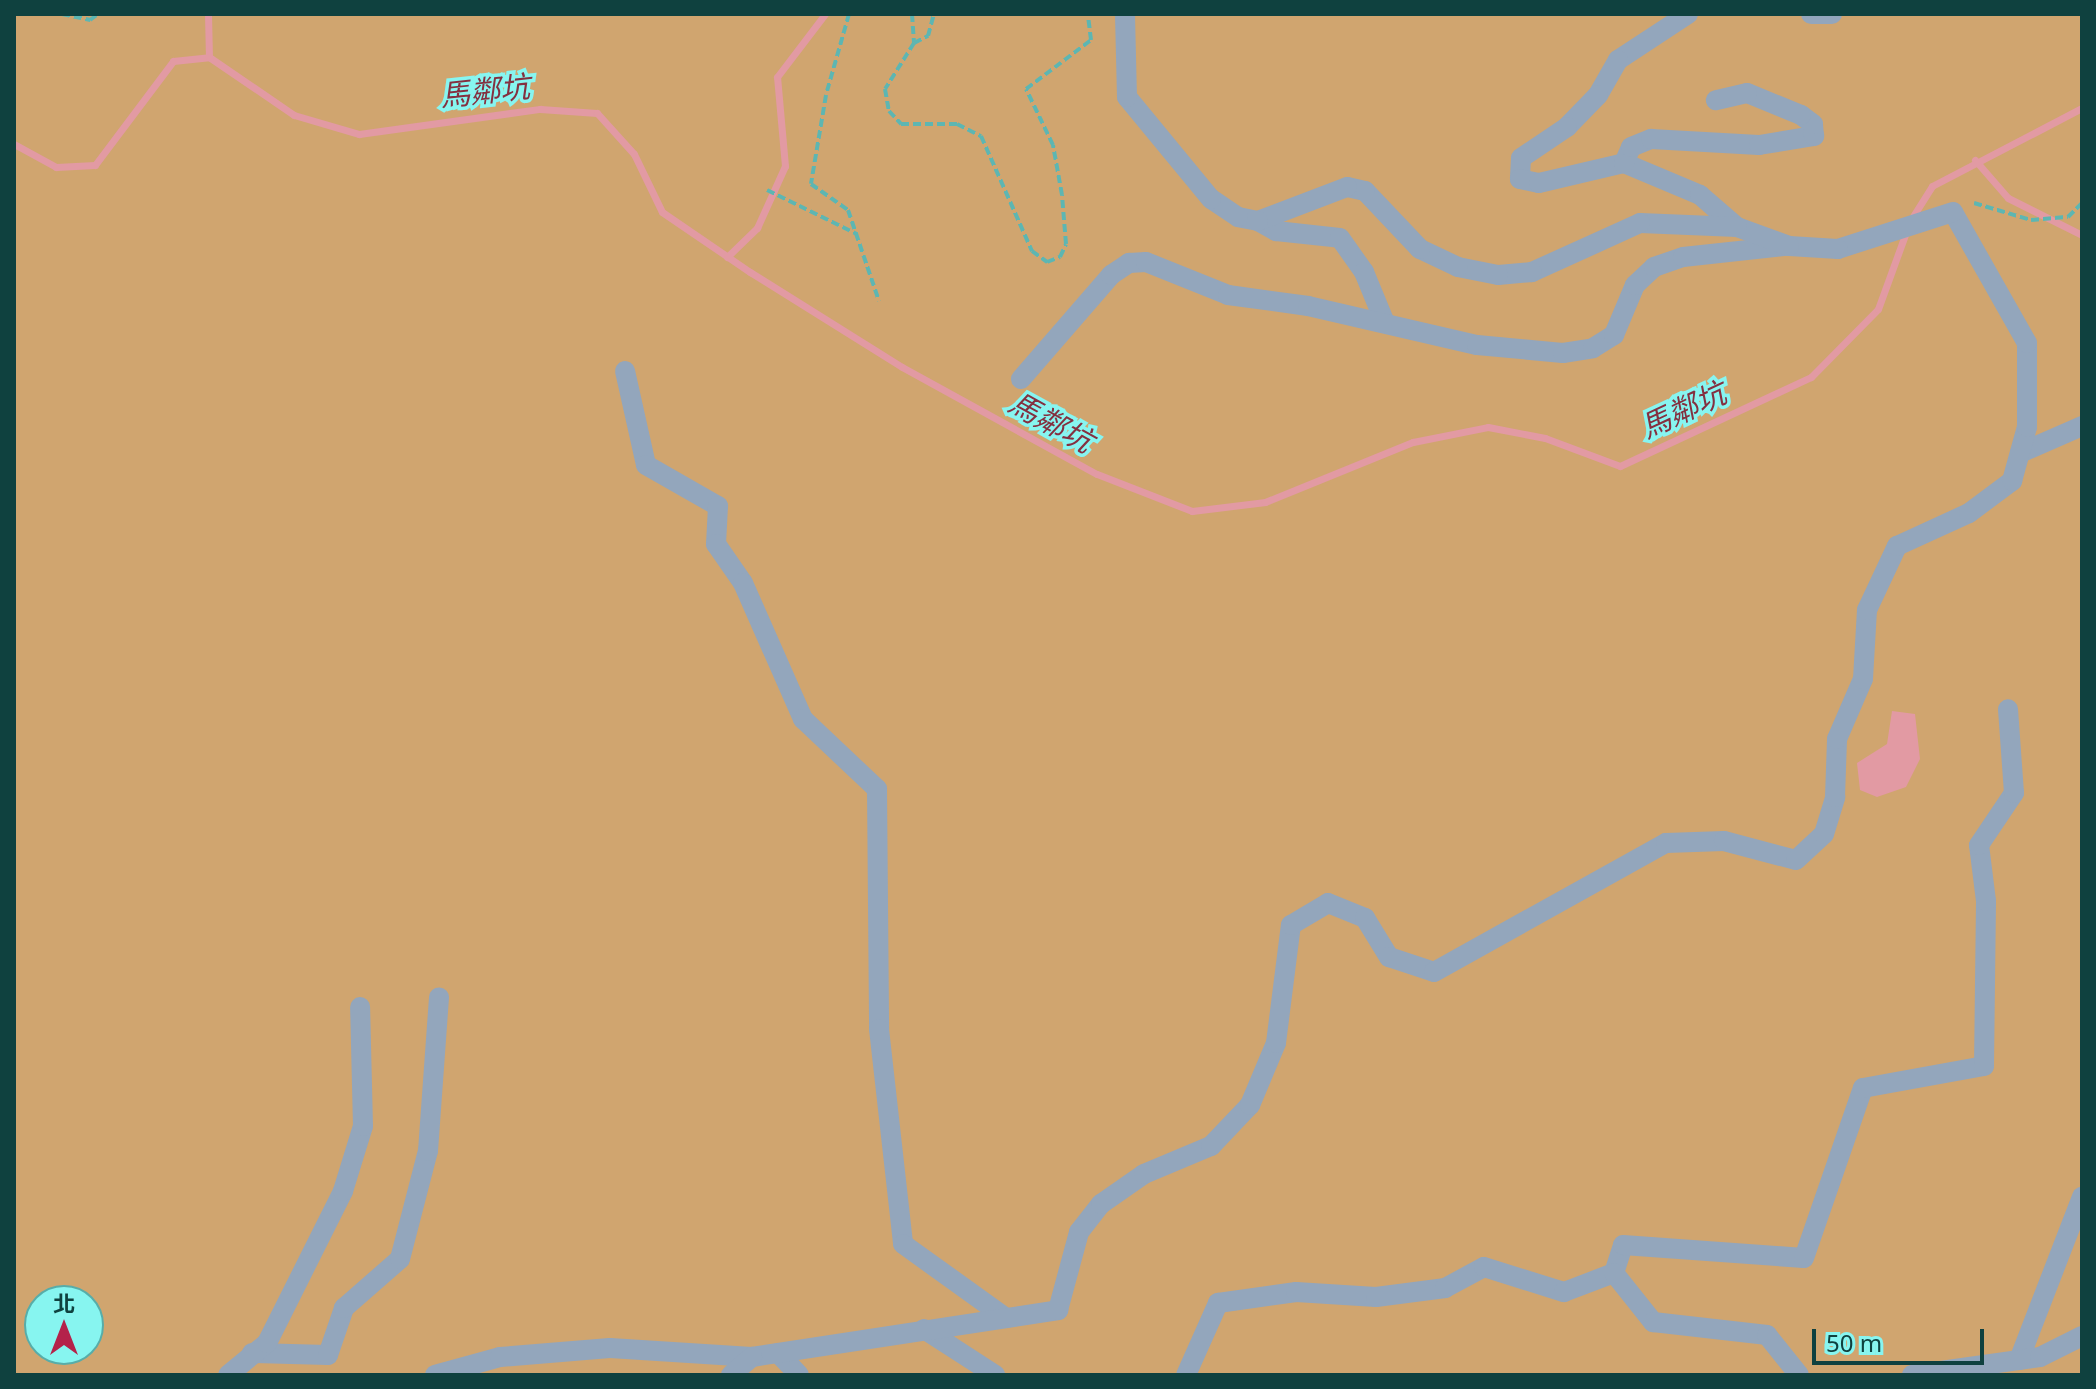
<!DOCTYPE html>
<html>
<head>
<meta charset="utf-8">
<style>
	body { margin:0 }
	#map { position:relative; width:2096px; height:1389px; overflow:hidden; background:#87f5f0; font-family:"Noto Sans","Noto Sans TC",sans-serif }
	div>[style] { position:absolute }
	.forest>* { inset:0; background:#d0a56f }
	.water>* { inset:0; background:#e29aa3 }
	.stream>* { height:7px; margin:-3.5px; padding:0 3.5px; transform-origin:3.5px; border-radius:3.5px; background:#e29aa3 }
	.path>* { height:4px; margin-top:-2px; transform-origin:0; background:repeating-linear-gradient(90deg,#5db6b2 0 8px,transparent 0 12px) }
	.minor>* { height:20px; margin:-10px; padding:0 10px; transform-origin:10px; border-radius:10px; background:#93a6bc }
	span { translate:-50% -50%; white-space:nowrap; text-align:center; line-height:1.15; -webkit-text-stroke:7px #87f5f0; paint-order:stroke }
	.water-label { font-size:30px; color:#843040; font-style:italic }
	.frame { position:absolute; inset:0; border:16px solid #0f413f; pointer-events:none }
	.north { position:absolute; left:24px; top:1285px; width:80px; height:80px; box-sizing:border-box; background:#87f5f0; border:2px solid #57ada9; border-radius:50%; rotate:0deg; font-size:22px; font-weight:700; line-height:32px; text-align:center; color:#0f413f }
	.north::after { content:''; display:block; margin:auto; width:28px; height:36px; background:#b4224a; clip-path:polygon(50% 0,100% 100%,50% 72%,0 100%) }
	.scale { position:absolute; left:1812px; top:1329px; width:172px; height:36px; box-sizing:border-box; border:4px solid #0f413f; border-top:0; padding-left:10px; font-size:24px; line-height:28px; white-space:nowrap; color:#0f413f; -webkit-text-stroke:6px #87f5f0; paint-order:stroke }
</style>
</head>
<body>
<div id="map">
	<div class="forest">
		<div style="clip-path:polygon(evenodd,14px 14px,2082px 14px,2082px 1375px,14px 1375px,14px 14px,40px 1301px,88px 1301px,88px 1349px,40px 1349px,40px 1301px)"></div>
	</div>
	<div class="water">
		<div style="clip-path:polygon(1892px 711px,1915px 714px,1920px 759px,1906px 787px,1877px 797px,1860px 790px,1857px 763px,1887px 744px)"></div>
	</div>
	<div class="stream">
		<div style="left:208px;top:14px;width:43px;rotate:88.7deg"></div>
		<div style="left:14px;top:144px;width:48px;rotate:28.7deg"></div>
		<div style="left:56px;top:167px;width:39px;rotate:-3deg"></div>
		<div style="left:95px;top:165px;width:130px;rotate:-53.1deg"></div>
		<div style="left:173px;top:61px;width:36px;rotate:-6deg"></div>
		<div style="left:209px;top:57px;width:103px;rotate:34.3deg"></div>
		<div style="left:294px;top:115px;width:68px;rotate:16.3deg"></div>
		<div style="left:359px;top:134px;width:183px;rotate:-7.9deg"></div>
		<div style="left:540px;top:109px;width:57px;rotate:4deg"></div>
		<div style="left:597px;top:113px;width:55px;rotate:47.9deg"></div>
		<div style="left:634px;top:154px;width:64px;rotate:64.2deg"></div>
		<div style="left:662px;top:212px;width:107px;rotate:34.3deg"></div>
		<div style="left:750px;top:272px;width:179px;rotate:32deg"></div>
		<div style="left:902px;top:367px;width:222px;rotate:28.8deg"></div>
		<div style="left:1097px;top:474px;width:102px;rotate:21.3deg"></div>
		<div style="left:1192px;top:511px;width:74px;rotate:-7deg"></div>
		<div style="left:1265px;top:502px;width:160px;rotate:-22.1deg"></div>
		<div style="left:1413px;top:442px;width:76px;rotate:-11.3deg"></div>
		<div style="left:1488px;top:427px;width:58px;rotate:10.9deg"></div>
		<div style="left:1545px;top:438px;width:80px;rotate:20.5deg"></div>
		<div style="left:1620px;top:466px;width:211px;rotate:-25deg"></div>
		<div style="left:1811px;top:377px;width:95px;rotate:-45.4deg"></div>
		<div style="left:1878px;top:309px;width:82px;rotate:-70deg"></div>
		<div style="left:1975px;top:160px;width:50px;rotate:49deg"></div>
		<div style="left:2008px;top:198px;width:83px;rotate:26.6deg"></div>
		<div style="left:1910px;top:221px;width:41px;rotate:-57.8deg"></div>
		<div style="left:1932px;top:186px;width:169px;rotate:-27.5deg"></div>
		<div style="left:727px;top:257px;width:42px;rotate:-44deg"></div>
		<div style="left:757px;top:228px;width:68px;rotate:-65.7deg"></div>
		<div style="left:785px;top:166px;width:89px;rotate:-95.1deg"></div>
		<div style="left:777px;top:77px;width:79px;rotate:-52.7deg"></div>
	</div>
	<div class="path">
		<div style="left:62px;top:14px;width:29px;rotate:12deg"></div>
		<div style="left:90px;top:20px;width:10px;rotate:-37deg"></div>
		<div style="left:849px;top:14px;width:84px;rotate:105.9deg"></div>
		<div style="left:826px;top:95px;width:90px;rotate:99.6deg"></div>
		<div style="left:811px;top:184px;width:45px;rotate:35.1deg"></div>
		<div style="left:848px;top:210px;width:96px;rotate:71.2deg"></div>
		<div style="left:912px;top:14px;width:29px;rotate:86deg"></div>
		<div style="left:914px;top:43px;width:54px;rotate:122.2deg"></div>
		<div style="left:885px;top:89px;width:22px;rotate:80deg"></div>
		<div style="left:889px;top:111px;width:18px;rotate:47deg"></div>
		<div style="left:901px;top:124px;width:56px"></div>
		<div style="left:957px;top:124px;width:27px;rotate:27deg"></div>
		<div style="left:981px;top:136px;width:126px;rotate:66.1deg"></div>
		<div style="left:1032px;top:251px;width:19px;rotate:36deg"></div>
		<div style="left:1047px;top:262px;width:14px;rotate:-21deg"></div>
		<div style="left:1060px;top:257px;width:14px;rotate:-65deg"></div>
		<div style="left:1066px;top:244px;width:49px;rotate:-94.7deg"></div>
		<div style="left:1062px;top:195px;width:51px;rotate:-100.2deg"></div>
		<div style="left:1053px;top:145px;width:62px;rotate:-115.7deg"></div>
		<div style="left:1026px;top:89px;width:81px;rotate:-37deg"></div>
		<div style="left:1091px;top:40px;width:26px;rotate:-97deg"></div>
		<div style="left:914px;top:43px;width:16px;rotate:-27deg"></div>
		<div style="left:928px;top:36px;width:23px;rotate:-75deg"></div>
		<div style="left:767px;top:190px;width:100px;rotate:26.1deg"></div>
		<div style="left:1974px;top:203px;width:59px;rotate:16.6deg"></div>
		<div style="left:2031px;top:220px;width:37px;rotate:-5deg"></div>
		<div style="left:2068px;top:217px;width:20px;rotate:-45deg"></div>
	</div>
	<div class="minor">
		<div style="left:1688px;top:14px;width:84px;rotate:146.7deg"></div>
		<div style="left:1618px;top:60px;width:40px;rotate:119.7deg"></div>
		<div style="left:1598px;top:95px;width:45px;rotate:134.1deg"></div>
		<div style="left:1567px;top:127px;width:55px;rotate:146deg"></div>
		<div style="left:1521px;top:158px;width:21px;rotate:93deg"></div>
		<div style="left:1520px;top:179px;width:19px;rotate:12deg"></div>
		<div style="left:1539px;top:183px;width:87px;rotate:-13.2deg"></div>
		<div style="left:1624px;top:163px;width:82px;rotate:22.8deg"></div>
		<div style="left:1700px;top:195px;width:49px;rotate:40.9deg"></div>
		<div style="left:1811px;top:14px;width:21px"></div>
		<div style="left:1624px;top:163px;width:17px;rotate:-66deg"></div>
		<div style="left:1631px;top:147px;width:22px;rotate:-22deg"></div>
		<div style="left:1651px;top:139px;width:108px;rotate:3.2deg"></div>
		<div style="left:1759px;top:145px;width:56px;rotate:-9.3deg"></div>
		<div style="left:1814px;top:136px;width:12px;rotate:-95deg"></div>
		<div style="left:1813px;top:124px;width:15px;rotate:-143deg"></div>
		<div style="left:1801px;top:115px;width:58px;rotate:-157.8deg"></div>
		<div style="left:1747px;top:93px;width:32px;rotate:167deg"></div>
		<div style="left:1258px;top:221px;width:21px;rotate:29deg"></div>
		<div style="left:1276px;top:231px;width:64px;rotate:6.2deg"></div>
		<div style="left:1340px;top:238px;width:42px;rotate:54.8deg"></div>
		<div style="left:1364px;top:272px;width:55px;rotate:67.6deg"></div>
		<div style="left:625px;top:371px;width:96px;rotate:77.4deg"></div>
		<div style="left:646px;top:465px;width:83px;rotate:29.7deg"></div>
		<div style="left:718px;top:506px;width:38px;rotate:93deg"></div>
		<div style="left:716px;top:544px;width:47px;rotate:55.3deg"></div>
		<div style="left:743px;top:583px;width:149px;rotate:66.2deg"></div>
		<div style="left:803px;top:719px;width:102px;rotate:43.4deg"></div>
		<div style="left:877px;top:789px;width:240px;rotate:89.5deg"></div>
		<div style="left:879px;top:1029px;width:216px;rotate:83.6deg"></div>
		<div style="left:903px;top:1244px;width:127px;rotate:35.7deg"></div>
		<div style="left:1021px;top:379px;width:138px;rotate:-49.1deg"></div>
		<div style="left:1111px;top:275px;width:22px;rotate:-34deg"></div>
		<div style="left:1129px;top:263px;width:17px;rotate:-3deg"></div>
		<div style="left:1146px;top:262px;width:88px;rotate:21.9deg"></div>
		<div style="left:1228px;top:295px;width:81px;rotate:7.8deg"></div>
		<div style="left:1308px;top:306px;width:173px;rotate:13deg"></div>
		<div style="left:1477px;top:345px;width:86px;rotate:5.3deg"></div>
		<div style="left:1563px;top:353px;width:30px;rotate:-9deg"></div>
		<div style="left:1593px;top:348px;width:25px;rotate:-32deg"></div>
		<div style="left:1614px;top:335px;width:54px;rotate:-67.2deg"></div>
		<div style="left:1635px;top:285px;width:26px;rotate:-43deg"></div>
		<div style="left:1654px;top:267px;width:31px;rotate:-19deg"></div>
		<div style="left:1683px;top:257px;width:103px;rotate:-6.2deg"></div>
		<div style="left:2020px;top:453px;width:68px;rotate:-23.5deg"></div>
		<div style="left:1614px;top:1273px;width:29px;rotate:-72deg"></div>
		<div style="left:1623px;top:1245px;width:181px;rotate:4.1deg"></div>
		<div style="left:1804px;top:1258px;width:180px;rotate:-70.9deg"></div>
		<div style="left:1863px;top:1088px;width:123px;rotate:-10.3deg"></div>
		<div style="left:1984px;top:1066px;width:165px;rotate:-89.3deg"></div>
		<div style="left:1986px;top:901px;width:56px;rotate:-97.1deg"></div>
		<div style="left:1979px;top:845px;width:63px;rotate:-56.1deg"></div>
		<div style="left:2014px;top:793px;width:84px;rotate:-94.1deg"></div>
		<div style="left:924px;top:1329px;width:85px;rotate:32.9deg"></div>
		<div style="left:252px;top:1353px;width:76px;rotate:1.5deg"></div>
		<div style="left:328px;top:1355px;width:50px;rotate:-71.2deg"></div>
		<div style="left:344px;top:1308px;width:74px;rotate:-41.2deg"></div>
		<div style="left:400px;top:1259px;width:112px;rotate:-75.5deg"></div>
		<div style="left:428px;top:1151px;width:154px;rotate:-85.9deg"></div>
		<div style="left:778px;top:1353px;width:30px;rotate:46deg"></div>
		<div style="left:2019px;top:1360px;width:175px;rotate:-68.9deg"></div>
		<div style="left:228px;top:1375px;width:50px;rotate:-39.4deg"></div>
		<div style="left:267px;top:1343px;width:170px;rotate:-63.4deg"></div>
		<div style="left:343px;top:1191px;width:68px;rotate:-72.9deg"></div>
		<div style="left:363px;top:1126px;width:119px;rotate:-91.4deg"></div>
		<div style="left:435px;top:1375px;width:67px;rotate:-15.5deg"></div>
		<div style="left:500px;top:1357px;width:110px;rotate:-4.7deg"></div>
		<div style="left:610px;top:1348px;width:142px;rotate:3.6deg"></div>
		<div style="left:752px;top:1357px;width:310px;rotate:-8.7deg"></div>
		<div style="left:1058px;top:1310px;width:81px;rotate:-74.9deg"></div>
		<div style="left:1079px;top:1232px;width:36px;rotate:-52deg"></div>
		<div style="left:1101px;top:1204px;width:52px;rotate:-34.9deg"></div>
		<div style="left:1144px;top:1174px;width:73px;rotate:-22.7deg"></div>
		<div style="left:1211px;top:1146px;width:57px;rotate:-46.4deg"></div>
		<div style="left:1250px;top:1105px;width:67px;rotate:-67.2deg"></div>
		<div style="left:1276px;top:1043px;width:119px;rotate:-82.8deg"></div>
		<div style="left:1291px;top:925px;width:43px;rotate:-30.7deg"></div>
		<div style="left:1328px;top:903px;width:40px;rotate:22deg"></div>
		<div style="left:1365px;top:918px;width:46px;rotate:58.4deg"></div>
		<div style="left:1389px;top:957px;width:47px;rotate:18.4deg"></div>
		<div style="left:1434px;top:972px;width:265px;rotate:-29.1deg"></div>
		<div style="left:1666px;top:843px;width:58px;rotate:-2deg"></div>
		<div style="left:1724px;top:841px;width:74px;rotate:14.8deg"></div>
		<div style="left:1796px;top:860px;width:38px;rotate:-43deg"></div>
		<div style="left:1824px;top:834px;width:39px;rotate:-73deg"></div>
		<div style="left:1835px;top:797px;width:58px;rotate:-88deg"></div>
		<div style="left:1837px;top:739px;width:65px;rotate:-66.6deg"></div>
		<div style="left:1863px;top:679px;width:69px;rotate:-86.7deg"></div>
		<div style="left:1867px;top:610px;width:71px;rotate:-64.9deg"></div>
		<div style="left:1897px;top:546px;width:79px;rotate:-24.6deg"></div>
		<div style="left:1969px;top:513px;width:54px;rotate:-36.7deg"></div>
		<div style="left:2012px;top:481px;width:56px;rotate:-74.5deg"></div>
		<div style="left:2027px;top:427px;width:84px;rotate:-90deg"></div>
		<div style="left:2027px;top:343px;width:150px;rotate:-119.5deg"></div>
		<div style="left:1953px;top:212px;width:121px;rotate:162.2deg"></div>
		<div style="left:1838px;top:249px;width:49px;rotate:-176.5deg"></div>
		<div style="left:1789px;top:246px;width:55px;rotate:-159.9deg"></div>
		<div style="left:1737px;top:227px;width:97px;rotate:-177.6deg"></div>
		<div style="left:1640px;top:223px;width:119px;rotate:155.6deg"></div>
		<div style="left:1532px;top:272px;width:34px;rotate:175deg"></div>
		<div style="left:1498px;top:275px;width:41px;rotate:-168.7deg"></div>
		<div style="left:1458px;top:267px;width:42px;rotate:-154.7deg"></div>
		<div style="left:1420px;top:249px;width:80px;rotate:-133.5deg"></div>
		<div style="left:1365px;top:191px;width:18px;rotate:-167deg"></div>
		<div style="left:1347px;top:187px;width:95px;rotate:159.1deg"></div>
		<div style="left:1258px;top:221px;width:20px;rotate:-169deg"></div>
		<div style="left:1238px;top:217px;width:32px;rotate:-146deg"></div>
		<div style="left:1211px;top:199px;width:132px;rotate:-129.5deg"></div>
		<div style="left:1127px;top:97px;width:83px;rotate:-91.4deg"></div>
		<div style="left:731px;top:1375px;width:28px;rotate:-41deg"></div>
		<div style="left:1186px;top:1375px;width:79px;rotate:-66deg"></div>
		<div style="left:1218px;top:1303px;width:79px;rotate:-8deg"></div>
		<div style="left:1296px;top:1292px;width:80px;rotate:3.6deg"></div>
		<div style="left:1376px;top:1297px;width:70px;rotate:-7.4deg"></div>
		<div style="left:1445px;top:1288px;width:44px;rotate:-28.3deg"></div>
		<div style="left:1484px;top:1267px;width:84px;rotate:17.4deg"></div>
		<div style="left:1564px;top:1292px;width:53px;rotate:-20.8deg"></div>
		<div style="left:1614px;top:1273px;width:63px;rotate:51.5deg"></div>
		<div style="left:1653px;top:1322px;width:115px;rotate:6.5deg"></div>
		<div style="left:1767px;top:1335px;width:51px;rotate:51.3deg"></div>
		<div style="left:1912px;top:1375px;width:129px;rotate:-8deg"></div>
		<div style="left:2040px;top:1357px;width:47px;rotate:-26.6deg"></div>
	</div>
	<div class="water-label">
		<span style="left:485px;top:91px;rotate:-6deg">馬鄰坑</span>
		<span style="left:1683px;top:410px;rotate:-25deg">馬鄰坑</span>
		<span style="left:1051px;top:422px;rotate:29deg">馬鄰坑</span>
	</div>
	<div class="frame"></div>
	<div class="north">北</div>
	<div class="scale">50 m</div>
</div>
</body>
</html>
